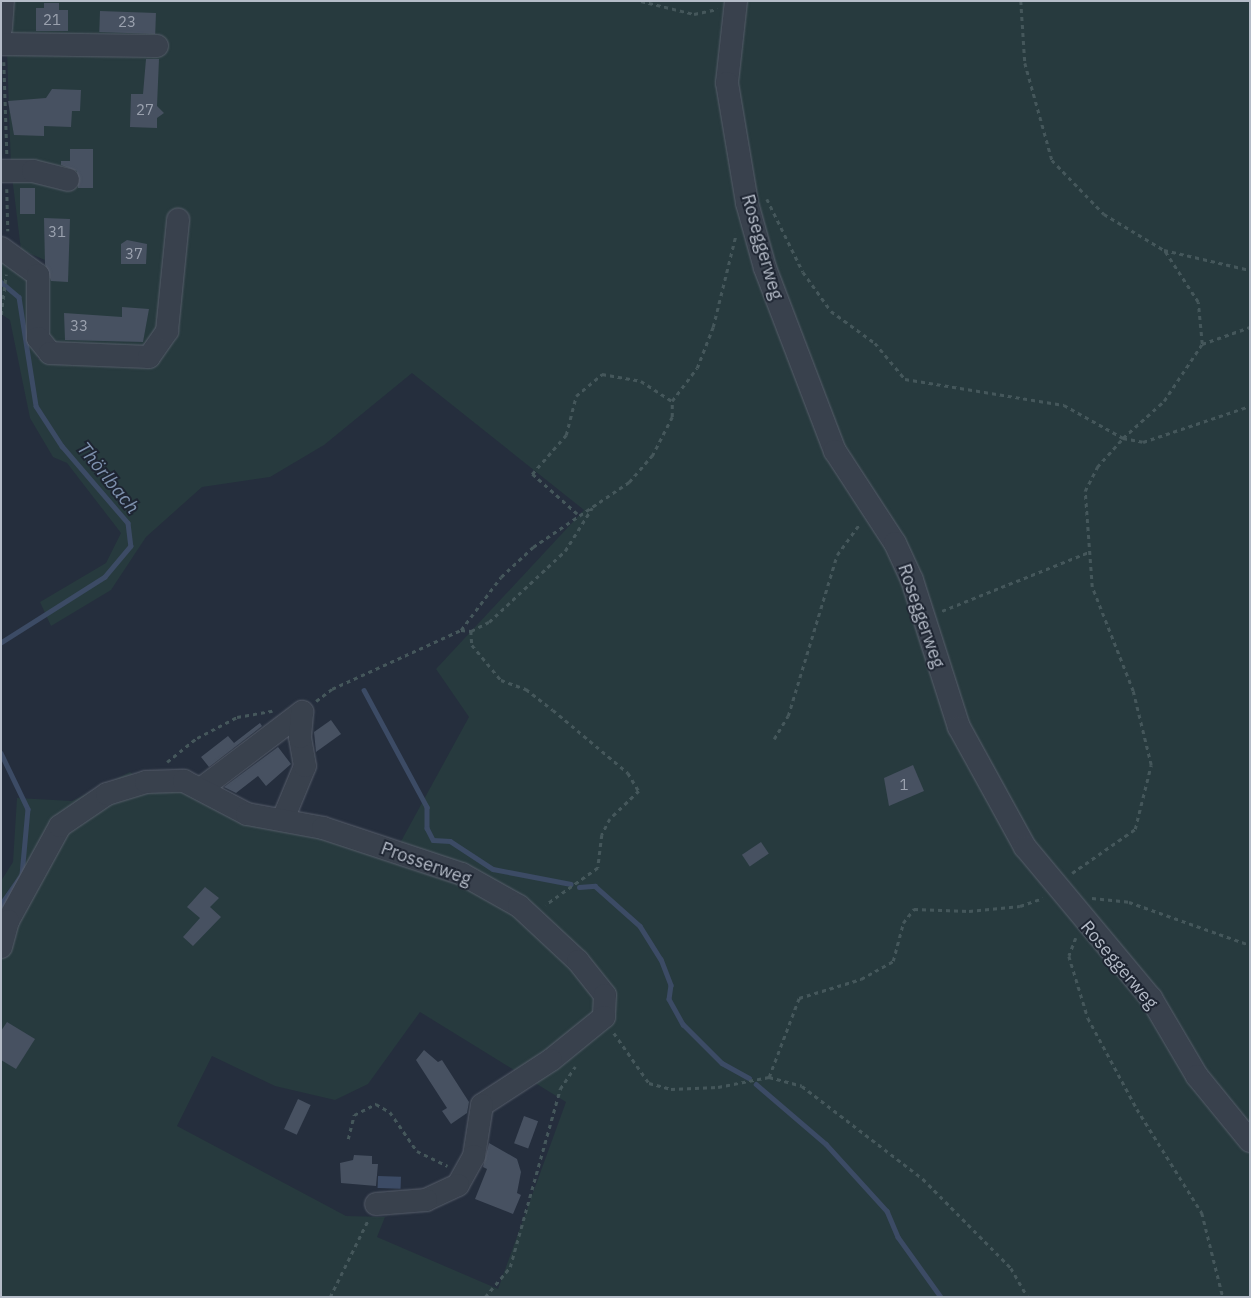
<!DOCTYPE html>
<html>
<head>
<meta charset="utf-8">
<style>
	body { margin:0 }
	#map { position:relative; width:1251px; height:1298px; overflow:hidden; background:#252e3d; font-family:"IBM Plex Sans",sans-serif }
	div>[style] { position:absolute }
	.green>* { inset:0; background:#273a3e }
	.water>* { inset:0; background:#3c4b65; transform-origin:0 0 }
	.stream>* { height:4.5px; margin:-2.25px; padding:0 2.25px; transform-origin:2.25px; border-radius:2.25px; background:#3c4b65 }
	.building>* { inset:0; background:#475161; transform-origin:0 0 }
	.path>* { height:2.5px; margin-top:-1.25px; transform-origin:0; background:repeating-linear-gradient(90deg,#45575b 0 4px,transparent 0 8px) }
	.roads { filter:drop-shadow(0 0 1px #575e6b) drop-shadow(0 0 1px #575e6b) }
	.minor>* { height:22px; margin:-11px; padding:0 11px; transform-origin:11px; border-radius:11px; background:#39414d }
	span { translate:-50% -50%; white-space:nowrap; text-align:center; line-height:1.15; -webkit-text-stroke:4px #1e2532; paint-order:stroke }
	.number-label { font-size:15px; color:#9aa1ae }
	.number-label span { -webkit-text-stroke-width:0 }
	.street-label { font-size:18px; color:#b5bcc8 }
	.water-label { font-size:19px; color:#7e91ae; font-style:italic }
	.frame { position:absolute; inset:0; border:2px solid #b5bcc8; pointer-events:none }
</style>
</head>
<body>
<div id="map">
	<div class="green">
		<div style="clip-path:polygon(evenodd,11px 1px,1250px 1px,1250px 1297px,1px 1297px,1px 881px,13px 862px,17px 798px,72px 801px,130px 772px,151px 788px,184px 791px,399px 845px,469px 717px,436px 669px,584px 510px,412px 373px,324px 445px,270px 477px,202px 487px,146px 537px,111px 590px,51px 626px,40px 602px,106px 563px,121px 533px,67px 463px,53px 457px,30px 418px,10px 320px,1px 314px,1px 258px,30px 275px,32px 336px,38px 359px,62px 360px,46px 342px,45px 260px,21px 250px,11px 168px,7px 52px,11px 1px,420px 1012px,566px 1102px,498px 1289px,377px 1237px,385px 1217px,346px 1216px,177px 1126px,212px 1056px,275px 1086px,335px 1100px,368px 1084px,420px 1012px)"></div>
	</div>
	<div class="water">
		<div style="left:378px;top:1176px;width:23px;height:12px;rotate:2deg"></div>
	</div>
	<div class="stream">
		<div style="left:1px;top:282px;width:23px;rotate:40deg"></div>
		<div style="left:19px;top:297px;width:110px;rotate:81.1deg"></div>
		<div style="left:36px;top:406px;width:48px;rotate:57deg"></div>
		<div style="left:62px;top:446px;width:101px;rotate:49.4deg"></div>
		<div style="left:128px;top:523px;width:23px;rotate:83deg"></div>
		<div style="left:131px;top:546px;width:40px;rotate:130deg"></div>
		<div style="left:105px;top:577px;width:123px;rotate:147.6deg"></div>
		<div style="left:364px;top:690px;width:133px;rotate:61.7deg"></div>
		<div style="left:427px;top:807px;width:21px;rotate:90deg"></div>
		<div style="left:427px;top:828px;width:13px;rotate:63deg"></div>
		<div style="left:433px;top:840px;width:17px;rotate:3deg"></div>
		<div style="left:450px;top:841px;width:51px;rotate:33.1deg"></div>
		<div style="left:493px;top:869px;width:79px;rotate:10.9deg"></div>
		<div style="left:1px;top:753px;width:62px;rotate:64.3deg"></div>
		<div style="left:28px;top:809px;width:66px;rotate:95.2deg"></div>
		<div style="left:22px;top:875px;width:37px;rotate:125deg"></div>
		<div style="left:579px;top:887px;width:16px;rotate:-4deg"></div>
		<div style="left:595px;top:886px;width:60px;rotate:41.6deg"></div>
		<div style="left:640px;top:926px;width:39px;rotate:58deg"></div>
		<div style="left:661px;top:959px;width:28px;rotate:69deg"></div>
		<div style="left:671px;top:985px;width:14px;rotate:98deg"></div>
		<div style="left:669px;top:999px;width:29px;rotate:61deg"></div>
		<div style="left:683px;top:1024px;width:55px;rotate:45deg"></div>
		<div style="left:722px;top:1063px;width:31px;rotate:29deg"></div>
		<div style="left:756px;top:1084px;width:92px;rotate:40.6deg"></div>
		<div style="left:826px;top:1144px;width:91px;rotate:47.7deg"></div>
		<div style="left:887px;top:1211px;width:28px;rotate:67deg"></div>
		<div style="left:898px;top:1237px;width:74px;rotate:54.4deg"></div>
	</div>
	<div class="building">
		<div style="clip-path:polygon(44px 3px,59px 3px,59px 10px,68px 10px,68px 31px,36px 31px,36px 8px,44px 8px)"></div>
		<div style="left:100px;top:11px;width:56px;height:21px;rotate:2deg"></div>
		<div style="clip-path:polygon(146px 59px,159px 59px,157px 106px,164px 113px,157px 118px,157px 128px,130px 127px,131px 94px,143px 94px)"></div>
		<div style="clip-path:polygon(52px 89px,81px 90px,80px 111px,72px 111px,71px 127px,44px 126px,44px 136px,14px 135px,8px 101px,46px 98px)"></div>
		<div style="clip-path:polygon(70px 149px,93px 149px,93px 188px,78px 188px,77px 171px,61px 165px,61px 161px,70px 161px)"></div>
		<div style="left:35px;top:188px;width:26px;height:15px;rotate:90deg"></div>
		<div style="clip-path:polygon(44px 218px,70px 219px,68px 282px,51px 281px,45px 264px)"></div>
		<div style="clip-path:polygon(127px 240px,147px 244px,146px 264px,121px 264px,121px 244px)"></div>
		<div style="clip-path:polygon(122px 307px,149px 309px,143px 342px,65px 340px,64px 313px,122px 317px)"></div>
		<div style="clip-path:polygon(331px 720px,341px 734px,316px 752px,314px 732px)"></div>
		<div style="clip-path:polygon(260px 723px,262px 726px,209px 767px,201px 757px,228px 736px,234px 743px)"></div>
		<div style="clip-path:polygon(278px 747px,291px 764px,266px 786px,258px 776px,236px 793px,224px 787px)"></div>
		<div style="clip-path:polygon(913px 765px,924px 791px,889px 806px,884px 778px)"></div>
		<div style="left:761px;top:842px;width:14px;height:23px;rotate:56deg"></div>
		<div style="clip-path:polygon(205px 887px,219px 898px,210px 907px,221px 917px,193px 946px,183px 937px,200px 918px,187px 907px)"></div>
		<div style="clip-path:polygon(7px 1022px,35px 1039px,16px 1069px,1px 1060px,1px 1031px)"></div>
		<div style="clip-path:polygon(424px 1050px,438px 1062px,442px 1060px,469px 1102px,467px 1113px,451px 1124px,442px 1111px,447px 1108px,416px 1060px)"></div>
		<div style="left:298px;top:1099px;width:14px;height:33px;rotate:25deg"></div>
		<div style="left:524px;top:1116px;width:15px;height:29px;rotate:20deg"></div>
		<div style="clip-path:polygon(489px 1143px,517px 1159px,521px 1172px,517px 1193px,521px 1195px,513px 1214px,475px 1199px,487px 1169px,483px 1167px)"></div>
		<div style="clip-path:polygon(354px 1155px,372px 1156px,372px 1164px,378px 1164px,376px 1186px,341px 1183px,340px 1163px,353px 1160px)"></div>
	</div>
	<div class="path">
		<div style="left:641px;top:1px;width:55px;rotate:13.8deg"></div>
		<div style="left:694px;top:14px;width:24px;rotate:-12deg"></div>
		<div style="left:1021px;top:1px;width:62px;rotate:86.3deg"></div>
		<div style="left:1025px;top:63px;width:101px;rotate:74.4deg"></div>
		<div style="left:1052px;top:160px;width:75px;rotate:46.1deg"></div>
		<div style="left:1104px;top:214px;width:70px;rotate:31deg"></div>
		<div style="left:1164px;top:250px;width:88px;rotate:13.1deg"></div>
		<div style="left:4px;top:62px;width:92px;rotate:88.1deg"></div>
		<div style="left:7px;top:189px;width:42px;rotate:88.6deg"></div>
		<div style="left:767px;top:199px;width:81px;rotate:63.7deg"></div>
		<div style="left:803px;top:272px;width:48px;rotate:54.3deg"></div>
		<div style="left:831px;top:311px;width:54px;rotate:36deg"></div>
		<div style="left:875px;top:343px;width:47px;rotate:50.2deg"></div>
		<div style="left:905px;top:379px;width:161px;rotate:9.3deg"></div>
		<div style="left:1064px;top:405px;width:68px;rotate:29.2deg"></div>
		<div style="left:1123px;top:438px;width:20px;rotate:11deg"></div>
		<div style="left:1143px;top:442px;width:113px;rotate:-18.6deg"></div>
		<div style="left:1px;top:315px;width:41px;rotate:-83deg"></div>
		<div style="left:1202px;top:344px;width:51px;rotate:-19.5deg"></div>
		<div style="left:577px;top:514px;width:60px;rotate:-138.4deg"></div>
		<div style="left:532px;top:474px;width:52px;rotate:-48.9deg"></div>
		<div style="left:566px;top:435px;width:40px;rotate:-75.6deg"></div>
		<div style="left:576px;top:396px;width:34px;rotate:-40deg"></div>
		<div style="left:602px;top:374px;width:40px;rotate:10deg"></div>
		<div style="left:641px;top:381px;width:37px;rotate:33deg"></div>
		<div style="left:942px;top:611px;width:158px;rotate:-21.9deg"></div>
		<div style="left:461px;top:630px;width:10px;rotate:6deg"></div>
		<div style="left:471px;top:631px;width:20px;rotate:-27deg"></div>
		<div style="left:489px;top:622px;width:104px;rotate:-43.1deg"></div>
		<div style="left:565px;top:551px;width:51px;rotate:-57.9deg"></div>
		<div style="left:471px;top:631px;width:14px;rotate:86deg"></div>
		<div style="left:472px;top:645px;width:45px;rotate:50.4deg"></div>
		<div style="left:501px;top:680px;width:27px;rotate:20deg"></div>
		<div style="left:526px;top:689px;width:34px;rotate:38deg"></div>
		<div style="left:553px;top:710px;width:98px;rotate:40deg"></div>
		<div style="left:628px;top:773px;width:21px;rotate:59deg"></div>
		<div style="left:639px;top:791px;width:40px;rotate:136deg"></div>
		<div style="left:610px;top:819px;width:18px;rotate:117deg"></div>
		<div style="left:602px;top:835px;width:33px;rotate:97deg"></div>
		<div style="left:598px;top:868px;width:64px;rotate:144.6deg"></div>
		<div style="left:316px;top:701px;width:20px;rotate:-37deg"></div>
		<div style="left:332px;top:689px;width:142px;rotate:-24.6deg"></div>
		<div style="left:461px;top:630px;width:66px;rotate:-53deg"></div>
		<div style="left:501px;top:577px;width:44px;rotate:-43.2deg"></div>
		<div style="left:533px;top:547px;width:116px;rotate:-34.1deg"></div>
		<div style="left:629px;top:482px;width:35px;rotate:-49deg"></div>
		<div style="left:652px;top:456px;width:44px;rotate:-62.9deg"></div>
		<div style="left:672px;top:417px;width:16px;rotate:-90deg"></div>
		<div style="left:672px;top:401px;width:41px;rotate:-52.9deg"></div>
		<div style="left:697px;top:368px;width:44px;rotate:-68.7deg"></div>
		<div style="left:713px;top:327px;width:96px;rotate:-76.1deg"></div>
		<div style="left:774px;top:739px;width:27px;rotate:-59deg"></div>
		<div style="left:788px;top:716px;width:168px;rotate:-73.1deg"></div>
		<div style="left:837px;top:555px;width:39px;rotate:-54deg"></div>
		<div style="left:167px;top:762px;width:38px;rotate:-39deg"></div>
		<div style="left:197px;top:738px;width:45px;rotate:-27.7deg"></div>
		<div style="left:237px;top:717px;width:36px;rotate:-10deg"></div>
		<div style="left:1072px;top:873px;width:77px;rotate:-34.9deg"></div>
		<div style="left:1135px;top:829px;width:66px;rotate:-76deg"></div>
		<div style="left:1151px;top:765px;width:76px;rotate:-103.7deg"></div>
		<div style="left:1133px;top:691px;width:112px;rotate:-111.5deg"></div>
		<div style="left:1092px;top:587px;width:96px;rotate:-94.2deg"></div>
		<div style="left:1085px;top:491px;width:27px;rotate:-63deg"></div>
		<div style="left:1097px;top:467px;width:39px;rotate:-48deg"></div>
		<div style="left:1123px;top:438px;width:55px;rotate:-42.1deg"></div>
		<div style="left:1164px;top:401px;width:69px;rotate:-56.3deg"></div>
		<div style="left:1202px;top:344px;width:42px;rotate:-95.4deg"></div>
		<div style="left:1198px;top:302px;width:62px;rotate:-123.2deg"></div>
		<div style="left:1092px;top:898px;width:37px;rotate:6deg"></div>
		<div style="left:1129px;top:902px;width:128px;rotate:19.6deg"></div>
		<div style="left:1076px;top:938px;width:19px;rotate:111deg"></div>
		<div style="left:1069px;top:956px;width:65px;rotate:73deg"></div>
		<div style="left:1088px;top:1018px;width:103px;rotate:61.7deg"></div>
		<div style="left:1137px;top:1109px;width:123px;rotate:58deg"></div>
		<div style="left:1202px;top:1213px;width:87px;rotate:76deg"></div>
		<div style="left:614px;top:1033px;width:61px;rotate:55deg"></div>
		<div style="left:649px;top:1083px;width:23px;rotate:15deg"></div>
		<div style="left:671px;top:1089px;width:47px;rotate:-2.4deg"></div>
		<div style="left:718px;top:1087px;width:52px;rotate:-11.1deg"></div>
		<div style="left:769px;top:1077px;width:34px;rotate:15deg"></div>
		<div style="left:802px;top:1086px;width:153px;rotate:37.5deg"></div>
		<div style="left:923px;top:1179px;width:125px;rotate:45.3deg"></div>
		<div style="left:1011px;top:1268px;width:34px;rotate:60deg"></div>
		<div style="left:769px;top:1077px;width:85px;rotate:-69.2deg"></div>
		<div style="left:799px;top:998px;width:65px;rotate:-17deg"></div>
		<div style="left:861px;top:979px;width:37px;rotate:-29deg"></div>
		<div style="left:893px;top:961px;width:39px;rotate:-75deg"></div>
		<div style="left:903px;top:923px;width:18px;rotate:-52deg"></div>
		<div style="left:914px;top:909px;width:55px;rotate:2.1deg"></div>
		<div style="left:969px;top:911px;width:51px;rotate:-5.6deg"></div>
		<div style="left:1020px;top:906px;width:24px;rotate:-19deg"></div>
		<div style="left:348px;top:1139px;width:25px;rotate:-76deg"></div>
		<div style="left:354px;top:1115px;width:25px;rotate:-27deg"></div>
		<div style="left:376px;top:1104px;width:16px;rotate:30deg"></div>
		<div style="left:390px;top:1112px;width:47px;rotate:55.3deg"></div>
		<div style="left:417px;top:1151px;width:34px;rotate:26deg"></div>
		<div style="left:330px;top:1297px;width:86px;rotate:-63.7deg"></div>
		<div style="left:485px;top:1297px;width:39px;rotate:-50deg"></div>
		<div style="left:510px;top:1267px;width:185px;rotate:-74.3deg"></div>
		<div style="left:560px;top:1089px;width:27px;rotate:-56deg"></div>
	</div>
	<div class="roads">
		<div class="minor">
			<div style="left:736px;top:1px;width:82px;rotate:96.3deg"></div>
			<div style="left:727px;top:83px;width:122px;rotate:80.5deg"></div>
			<div style="left:747px;top:203px;width:67px;rotate:74.5deg"></div>
			<div style="left:765px;top:268px;width:196px;rotate:69.1deg"></div>
			<div style="left:835px;top:451px;width:110px;rotate:56.9deg"></div>
			<div style="left:895px;top:543px;width:41px;rotate:65.3deg"></div>
			<div style="left:912px;top:580px;width:154px;rotate:72.3deg"></div>
			<div style="left:959px;top:727px;width:137px;rotate:61.2deg"></div>
			<div style="left:1025px;top:847px;width:197px;rotate:50.2deg"></div>
			<div style="left:1151px;top:998px;width:91px;rotate:59.5deg"></div>
			<div style="left:1197px;top:1076px;width:84px;rotate:50.8deg"></div>
			<div style="left:1px;top:28px;width:27px;rotate:-86deg"></div>
			<div style="left:1px;top:44px;width:156px;rotate:0.7deg"></div>
			<div style="left:1px;top:171px;width:32px"></div>
			<div style="left:33px;top:171px;width:36px;rotate:14deg"></div>
			<div style="left:1px;top:248px;width:46px;rotate:36.1deg"></div>
			<div style="left:38px;top:275px;width:63px;rotate:90deg"></div>
			<div style="left:38px;top:338px;width:19px;rotate:51deg"></div>
			<div style="left:50px;top:353px;width:99px;rotate:2.3deg"></div>
			<div style="left:149px;top:357px;width:32px;rotate:-55deg"></div>
			<div style="left:167px;top:331px;width:112px;rotate:-84.3deg"></div>
			<div style="left:202px;top:788px;width:126px;rotate:-37.2deg"></div>
			<div style="left:283px;top:819px;width:57px;rotate:-67.5deg"></div>
			<div style="left:305px;top:766px;width:29px;rotate:-100deg"></div>
			<div style="left:300px;top:737px;width:25px;rotate:-85deg"></div>
			<div style="left:1px;top:921px;width:7px"></div>
			<div style="left:8px;top:921px;width:108px;rotate:-61.3deg"></div>
			<div style="left:60px;top:826px;width:57px;rotate:-34.2deg"></div>
			<div style="left:107px;top:794px;width:41px;rotate:-17.1deg"></div>
			<div style="left:146px;top:782px;width:38px;rotate:-2deg"></div>
			<div style="left:184px;top:781px;width:71px;rotate:27.6deg"></div>
			<div style="left:247px;top:814px;width:77px;rotate:10.4deg"></div>
			<div style="left:323px;top:828px;width:146px;rotate:18.3deg"></div>
			<div style="left:462px;top:874px;width:65px;rotate:29.3deg"></div>
			<div style="left:519px;top:906px;width:81px;rotate:43deg"></div>
			<div style="left:578px;top:961px;width:43px;rotate:51.5deg"></div>
			<div style="left:605px;top:995px;width:22px;rotate:93deg"></div>
			<div style="left:604px;top:1017px;width:68px;rotate:140.9deg"></div>
			<div style="left:551px;top:1060px;width:82px;rotate:146.9deg"></div>
			<div style="left:482px;top:1105px;width:52px;rotate:98.9deg"></div>
			<div style="left:474px;top:1156px;width:33px;rotate:119deg"></div>
			<div style="left:458px;top:1185px;width:35px;rotate:155deg"></div>
			<div style="left:426px;top:1200px;width:50px;rotate:175.4deg"></div>
			<div style="left:1px;top:947px;width:27px;rotate:-75deg"></div>
		</div>
	</div>
	<div class="number-label">
		<span style="left:52px;top:20px">21</span>
		<span style="left:127px;top:22px">23</span>
		<span style="left:145px;top:110px">27</span>
		<span style="left:57px;top:232px">31</span>
		<span style="left:134px;top:254px">37</span>
		<span style="left:79px;top:326px">33</span>
		<span style="left:904px;top:785px">1</span>
	</div>
	<div class="street-label">
		<span style="left:762px;top:247px;rotate:74deg">Roseggerweg</span>
		<span style="left:921px;top:616px;rotate:71deg">Roseggerweg</span>
		<span style="left:426px;top:864px;rotate:20deg">Prosserweg</span>
		<span style="left:1119px;top:965px;rotate:50deg">Roseggerweg</span>
	</div>
	<div class="water-label">
		<span style="left:108px;top:478px;rotate:51deg">Thörlbach</span>
	</div>
	<div class="frame"></div>
</div>
</body>
</html>
